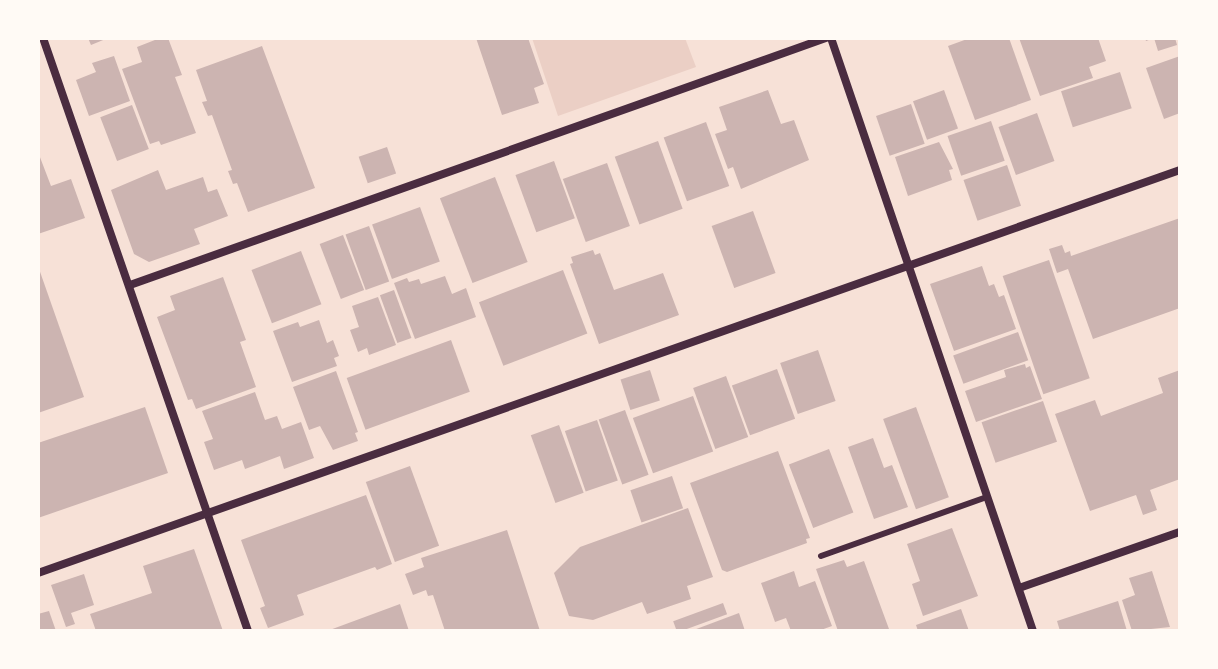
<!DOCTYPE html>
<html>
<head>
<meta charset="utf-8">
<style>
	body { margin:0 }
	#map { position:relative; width:1218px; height:669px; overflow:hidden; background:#f7e1d7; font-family:Merriweather,serif }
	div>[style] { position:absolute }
	.green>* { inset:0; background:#ebcfc5 }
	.building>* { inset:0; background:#ccb4b1; transform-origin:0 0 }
	.service>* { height:6px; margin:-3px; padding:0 3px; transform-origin:3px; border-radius:3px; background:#4a2c40 }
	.minor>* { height:8px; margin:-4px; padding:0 4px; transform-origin:4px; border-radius:4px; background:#4a2c40 }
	span { translate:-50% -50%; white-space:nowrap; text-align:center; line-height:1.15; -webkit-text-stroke:8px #fffaf5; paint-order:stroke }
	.frame { position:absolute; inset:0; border:40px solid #fffaf5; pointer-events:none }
</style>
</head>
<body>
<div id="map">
	<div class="green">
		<div style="clip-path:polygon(532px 38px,685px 38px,696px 67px,558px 116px)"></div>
	</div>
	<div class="building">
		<div style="clip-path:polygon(88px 38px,108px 38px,91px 45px)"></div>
		<div style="clip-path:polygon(160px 38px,168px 38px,182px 75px,175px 77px,196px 133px,161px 145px,159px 141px,150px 144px,122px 69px,142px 62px,137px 47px)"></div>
		<div style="clip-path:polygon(476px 38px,528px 38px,544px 84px,534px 88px,539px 103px,502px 115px)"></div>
		<div style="clip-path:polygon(970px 38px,1009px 38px,1031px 100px,975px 120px,948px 46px)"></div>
		<div style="clip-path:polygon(1019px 38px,1098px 38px,1106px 61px,1089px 67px,1093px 78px,1040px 96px)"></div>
		<div style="clip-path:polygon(1145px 38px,1175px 38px,1177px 45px,1158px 51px,1154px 38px,1146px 41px)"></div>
		<div style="clip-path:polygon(262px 46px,315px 188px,248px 212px,237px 183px,233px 184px,228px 171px,232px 170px,212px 115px,208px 116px,202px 102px,207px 101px,196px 70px)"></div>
		<div style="clip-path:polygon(114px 56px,130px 101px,89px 116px,76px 80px,96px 72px,92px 63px)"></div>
		<div style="clip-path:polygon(1180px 56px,1180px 113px,1164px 119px,1146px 68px)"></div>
		<div style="left:1120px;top:72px;width:38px;height:62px;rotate:72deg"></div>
		<div style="clip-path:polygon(768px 90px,781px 124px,794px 120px,809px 160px,741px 189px,733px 167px,728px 169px,715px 134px,727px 130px,719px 107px)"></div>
		<div style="left:944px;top:90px;width:41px;height:33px;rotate:70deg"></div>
		<div style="left:911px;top:104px;width:42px;height:37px;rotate:71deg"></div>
		<div style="left:132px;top:105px;width:47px;height:34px;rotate:69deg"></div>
		<div style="left:1037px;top:113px;width:51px;height:41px;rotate:70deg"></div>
		<div style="left:991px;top:121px;width:42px;height:46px;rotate:71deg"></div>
		<div style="left:706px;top:122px;width:68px;height:45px;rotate:70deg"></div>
		<div style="left:658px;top:141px;width:72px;height:46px;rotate:70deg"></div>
		<div style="clip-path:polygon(939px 142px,953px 169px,949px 170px,952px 180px,908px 196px,895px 157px)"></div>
		<div style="left:387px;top:147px;width:28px;height:30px;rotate:71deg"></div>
		<div style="clip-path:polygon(38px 152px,51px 186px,71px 179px,85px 218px,38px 234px)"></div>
		<div style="left:554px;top:161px;width:61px;height:41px;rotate:70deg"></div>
		<div style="left:607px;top:163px;width:67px;height:47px;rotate:70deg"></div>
		<div style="left:1007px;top:165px;width:43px;height:46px;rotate:71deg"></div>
		<div style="clip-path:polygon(158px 170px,166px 190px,203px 177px,208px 192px,217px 189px,228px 216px,194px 229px,200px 244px,149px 262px,134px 254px,111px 190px)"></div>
		<div style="left:495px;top:177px;width:91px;height:59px;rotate:69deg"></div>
		<div style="left:420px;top:207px;width:58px;height:51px;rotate:70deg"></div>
		<div style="left:753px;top:211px;width:66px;height:44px;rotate:70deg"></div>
		<div style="clip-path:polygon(1180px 218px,1180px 308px,1093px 339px,1068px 269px,1057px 273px,1049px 249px,1062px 245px,1065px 253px,1070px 251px,1071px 256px)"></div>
		<div style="left:369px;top:226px;width:59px;height:25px;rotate:70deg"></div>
		<div style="left:343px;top:235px;width:59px;height:25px;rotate:69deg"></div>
		<div style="clip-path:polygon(593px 250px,595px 255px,600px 253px,614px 290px,663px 273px,679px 315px,599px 344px,570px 264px,573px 263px,571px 257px)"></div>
		<div style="left:301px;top:251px;width:57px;height:53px;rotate:69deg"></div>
		<div style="left:1049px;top:260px;width:125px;height:49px;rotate:71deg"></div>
		<div style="clip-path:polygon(38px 266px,84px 397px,38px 413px)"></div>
		<div style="clip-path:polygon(982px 266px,989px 286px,994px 284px,999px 297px,1004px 295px,1016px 329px,954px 351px,930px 284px)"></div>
		<div style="left:563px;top:270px;width:68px;height:90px;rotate:69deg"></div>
		<div style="clip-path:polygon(445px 276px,452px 294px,466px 288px,476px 317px,415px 339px,394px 283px,407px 278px,409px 282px,419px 279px,421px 284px)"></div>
		<div style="clip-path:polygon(223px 277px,246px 340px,240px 342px,256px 387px,196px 409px,192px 399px,188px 400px,157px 317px,175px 310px,170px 296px)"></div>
		<div style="left:394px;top:290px;width:51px;height:15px;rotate:70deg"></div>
		<div style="clip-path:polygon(378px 297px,396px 345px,369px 355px,367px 348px,358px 352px,350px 330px,359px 327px,352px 306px)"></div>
		<div style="clip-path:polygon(319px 320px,327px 343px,333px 340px,339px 356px,334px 358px,337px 366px,292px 382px,273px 331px,298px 322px,300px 327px)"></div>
		<div style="left:1018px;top:332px;width:30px;height:69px;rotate:70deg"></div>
		<div style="left:451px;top:340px;width:55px;height:111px;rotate:70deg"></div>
		<div style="left:818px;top:350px;width:54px;height:40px;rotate:71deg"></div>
		<div style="clip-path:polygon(1025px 364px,1026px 368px,1030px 366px,1042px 399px,976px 422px,965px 391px,1006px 377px,1004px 370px)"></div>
		<div style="left:777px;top:369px;width:53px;height:48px;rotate:70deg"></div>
		<div style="left:650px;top:370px;width:32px;height:31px;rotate:72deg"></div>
		<div style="clip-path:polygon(1180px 370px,1180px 479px,1150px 490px,1157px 510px,1143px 515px,1136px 495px,1090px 511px,1055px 414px,1095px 400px,1101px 416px,1163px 393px,1158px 378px)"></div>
		<div style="clip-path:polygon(336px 371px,358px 432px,355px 433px,358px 441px,333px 450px,320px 426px,309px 430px,293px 387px)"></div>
		<div style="left:726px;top:376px;width:65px;height:35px;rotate:70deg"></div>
		<div style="clip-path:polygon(255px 392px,265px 420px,277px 416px,282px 429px,301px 422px,314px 458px,284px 469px,280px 456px,245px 469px,242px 460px,214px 470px,204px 442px,213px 439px,202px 411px)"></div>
		<div style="left:693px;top:396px;width:59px;height:64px;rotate:70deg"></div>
		<div style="left:1043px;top:401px;width:43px;height:65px;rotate:71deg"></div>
		<div style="clip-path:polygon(145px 407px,168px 473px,38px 518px,38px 443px)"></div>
		<div style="left:916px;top:407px;width:96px;height:35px;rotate:70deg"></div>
		<div style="left:625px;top:410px;width:69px;height:28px;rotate:70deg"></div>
		<div style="left:597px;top:420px;width:64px;height:34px;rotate:71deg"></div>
		<div style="left:559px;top:425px;width:72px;height:30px;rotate:70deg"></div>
		<div style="clip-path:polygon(873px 438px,884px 468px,892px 465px,908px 507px,874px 519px,848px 447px)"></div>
		<div style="left:829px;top:449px;width:68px;height:43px;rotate:69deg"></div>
		<div style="clip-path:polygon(778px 451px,810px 538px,806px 539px,807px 543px,727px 572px,722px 570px,690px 483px)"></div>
		<div style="left:410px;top:466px;width:85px;height:47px;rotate:70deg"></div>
		<div style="left:672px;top:476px;width:34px;height:44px;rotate:71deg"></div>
		<div style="clip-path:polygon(366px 495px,392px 564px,377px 570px,375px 567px,297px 595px,304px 615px,268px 628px,260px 608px,265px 606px,241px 540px)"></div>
		<div style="clip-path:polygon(688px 508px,713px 577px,687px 586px,691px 599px,647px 614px,642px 602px,593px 620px,569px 616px,554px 573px,580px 547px)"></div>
		<div style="clip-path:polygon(952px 528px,978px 596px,923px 616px,912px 584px,920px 581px,907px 544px)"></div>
		<div style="clip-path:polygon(507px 530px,540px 631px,445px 631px,433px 595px,428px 596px,426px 590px,413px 595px,405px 574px,424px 567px,421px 558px)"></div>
		<div style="clip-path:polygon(194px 549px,223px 631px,96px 631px,90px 614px,152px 593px,143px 566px)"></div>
		<div style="clip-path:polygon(844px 560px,847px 567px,864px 561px,889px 629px,838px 631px,816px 569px)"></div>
		<div style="clip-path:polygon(794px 571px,799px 587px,815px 581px,832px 626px,818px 631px,791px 631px,786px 618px,775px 622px,761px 583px)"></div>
		<div style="clip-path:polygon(1152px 571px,1170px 627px,1132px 631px,1122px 600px,1135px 595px,1129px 578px)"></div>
		<div style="clip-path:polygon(84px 574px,94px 605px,71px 613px,75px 624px,66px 627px,51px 585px)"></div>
		<div style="clip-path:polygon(1118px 601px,1127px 631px,1060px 631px,1057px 621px)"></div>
		<div style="left:723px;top:603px;width:12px;height:53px;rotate:70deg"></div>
		<div style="clip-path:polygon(400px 604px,409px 631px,327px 631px)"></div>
		<div style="clip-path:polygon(961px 609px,969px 631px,918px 631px,916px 625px)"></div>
		<div style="clip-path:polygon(49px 611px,56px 631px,38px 631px,38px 614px)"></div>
		<div style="clip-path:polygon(739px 613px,745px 631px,691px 631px)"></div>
	</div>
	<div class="service">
		<div style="left:821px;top:556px;width:176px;rotate:-19.6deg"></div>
	</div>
	<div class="minor">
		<div style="left:43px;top:38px;width:627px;rotate:70.93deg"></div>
		<div style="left:831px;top:38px;width:626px;rotate:71.19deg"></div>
		<div style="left:130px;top:285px;width:739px;rotate:-19.54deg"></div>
		<div style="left:38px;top:573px;width:1211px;rotate:-19.44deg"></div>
		<div style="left:1019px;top:588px;width:170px;rotate:-19.2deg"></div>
	</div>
	<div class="frame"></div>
</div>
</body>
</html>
